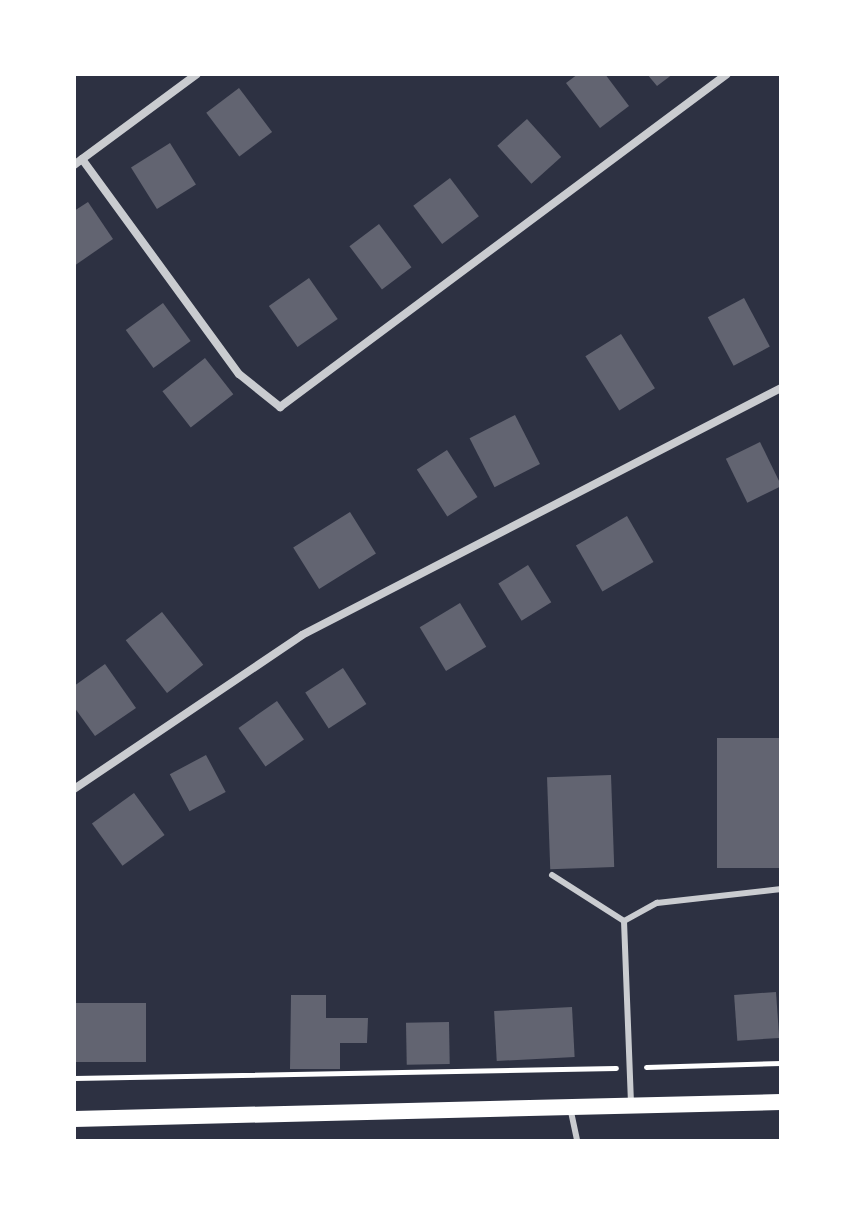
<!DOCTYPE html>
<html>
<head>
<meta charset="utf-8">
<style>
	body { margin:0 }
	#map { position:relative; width:855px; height:1215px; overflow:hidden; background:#2d3142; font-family:Manrope,sans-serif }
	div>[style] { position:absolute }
	.building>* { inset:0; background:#626471; transform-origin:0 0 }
	.path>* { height:5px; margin:-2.5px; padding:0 2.5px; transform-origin:2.5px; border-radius:2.5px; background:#fff }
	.service>* { height:6px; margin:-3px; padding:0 3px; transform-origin:3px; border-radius:3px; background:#caccd0 }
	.minor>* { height:8px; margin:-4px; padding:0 4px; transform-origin:4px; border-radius:4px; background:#caccd0 }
	.secondary>* { height:16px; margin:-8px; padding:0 8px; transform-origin:8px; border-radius:8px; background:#fff }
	span { translate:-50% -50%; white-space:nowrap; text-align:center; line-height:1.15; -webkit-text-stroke:6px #fff; paint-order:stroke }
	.frame { position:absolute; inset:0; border:76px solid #fff; pointer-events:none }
</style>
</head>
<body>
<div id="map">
	<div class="building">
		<div style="clip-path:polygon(578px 74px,605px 74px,629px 106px,600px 128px,566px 83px)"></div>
		<div style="clip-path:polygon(647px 74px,673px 74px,657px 86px)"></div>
		<div style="left:239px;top:88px;width:55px;height:41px;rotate:53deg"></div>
		<div style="left:527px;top:119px;width:51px;height:40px;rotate:48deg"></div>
		<div style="left:170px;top:143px;width:49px;height:46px;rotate:58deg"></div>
		<div style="left:450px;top:178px;width:48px;height:46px;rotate:53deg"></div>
		<div style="clip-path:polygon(88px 202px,113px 239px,74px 266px,74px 211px)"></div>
		<div style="left:379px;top:224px;width:54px;height:37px;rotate:53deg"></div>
		<div style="left:309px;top:278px;width:50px;height:49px;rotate:55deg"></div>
		<div style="left:744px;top:298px;width:55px;height:41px;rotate:62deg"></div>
		<div style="left:163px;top:303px;width:47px;height:46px;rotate:54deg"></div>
		<div style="left:621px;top:334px;width:64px;height:42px;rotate:58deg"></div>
		<div style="left:205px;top:358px;width:46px;height:54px;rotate:52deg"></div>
		<div style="left:515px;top:415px;width:55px;height:51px;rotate:63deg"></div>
		<div style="left:760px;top:442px;width:49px;height:38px;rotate:64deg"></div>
		<div style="left:447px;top:450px;width:56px;height:36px;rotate:57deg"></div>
		<div style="left:350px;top:512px;width:49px;height:67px;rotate:58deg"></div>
		<div style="left:627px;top:516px;width:53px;height:59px;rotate:60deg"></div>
		<div style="left:528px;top:565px;width:44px;height:35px;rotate:58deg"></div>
		<div style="left:460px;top:603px;width:51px;height:47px;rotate:59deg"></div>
		<div style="left:162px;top:612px;width:67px;height:46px;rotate:52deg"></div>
		<div style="clip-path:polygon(105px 664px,136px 708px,95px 736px,74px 707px,74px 686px)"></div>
		<div style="left:343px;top:668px;width:43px;height:45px;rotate:57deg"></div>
		<div style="left:277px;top:701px;width:47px;height:47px;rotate:55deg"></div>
		<div style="left:717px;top:738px;width:64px;height:130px"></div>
		<div style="left:206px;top:755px;width:42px;height:41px;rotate:62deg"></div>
		<div style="left:611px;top:775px;width:92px;height:64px;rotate:88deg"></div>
		<div style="left:134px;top:793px;width:52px;height:52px;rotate:54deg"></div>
		<div style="left:776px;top:992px;width:46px;height:42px;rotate:86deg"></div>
		<div style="clip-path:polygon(291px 995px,326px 995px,326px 1018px,368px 1018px,367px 1043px,340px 1043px,340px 1069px,290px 1069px)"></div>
		<div style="left:146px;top:1003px;width:59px;height:72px;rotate:90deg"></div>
		<div style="left:572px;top:1007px;width:50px;height:78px;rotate:87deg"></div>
		<div style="left:449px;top:1022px;width:42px;height:43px;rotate:89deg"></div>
	</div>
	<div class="path">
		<div style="left:646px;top:1067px;width:135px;rotate:-1.7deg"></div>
		<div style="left:74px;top:1078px;width:542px;rotate:-1.06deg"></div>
	</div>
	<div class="service">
		<div style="left:552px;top:875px;width:85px;rotate:32.6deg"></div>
		<div style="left:624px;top:921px;width:181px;rotate:87.8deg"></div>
		<div style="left:624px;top:921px;width:38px;rotate:-29deg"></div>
		<div style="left:657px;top:903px;width:125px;rotate:-6.4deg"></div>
		<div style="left:570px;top:1107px;width:35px;rotate:78deg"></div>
	</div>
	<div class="minor">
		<div style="left:82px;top:159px;width:266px;rotate:53.9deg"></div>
		<div style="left:239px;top:374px;width:53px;rotate:38.8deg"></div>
		<div style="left:280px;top:407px;width:557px;rotate:-36.68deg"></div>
		<div style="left:74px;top:165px;width:153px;rotate:-36.5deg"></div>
		<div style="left:74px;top:789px;width:275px;rotate:-34deg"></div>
		<div style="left:302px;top:635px;width:539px;rotate:-27.28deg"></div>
	</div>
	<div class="secondary">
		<div style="left:74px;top:1119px;width:707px;rotate:-1.38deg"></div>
	</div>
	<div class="frame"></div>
</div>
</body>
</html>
